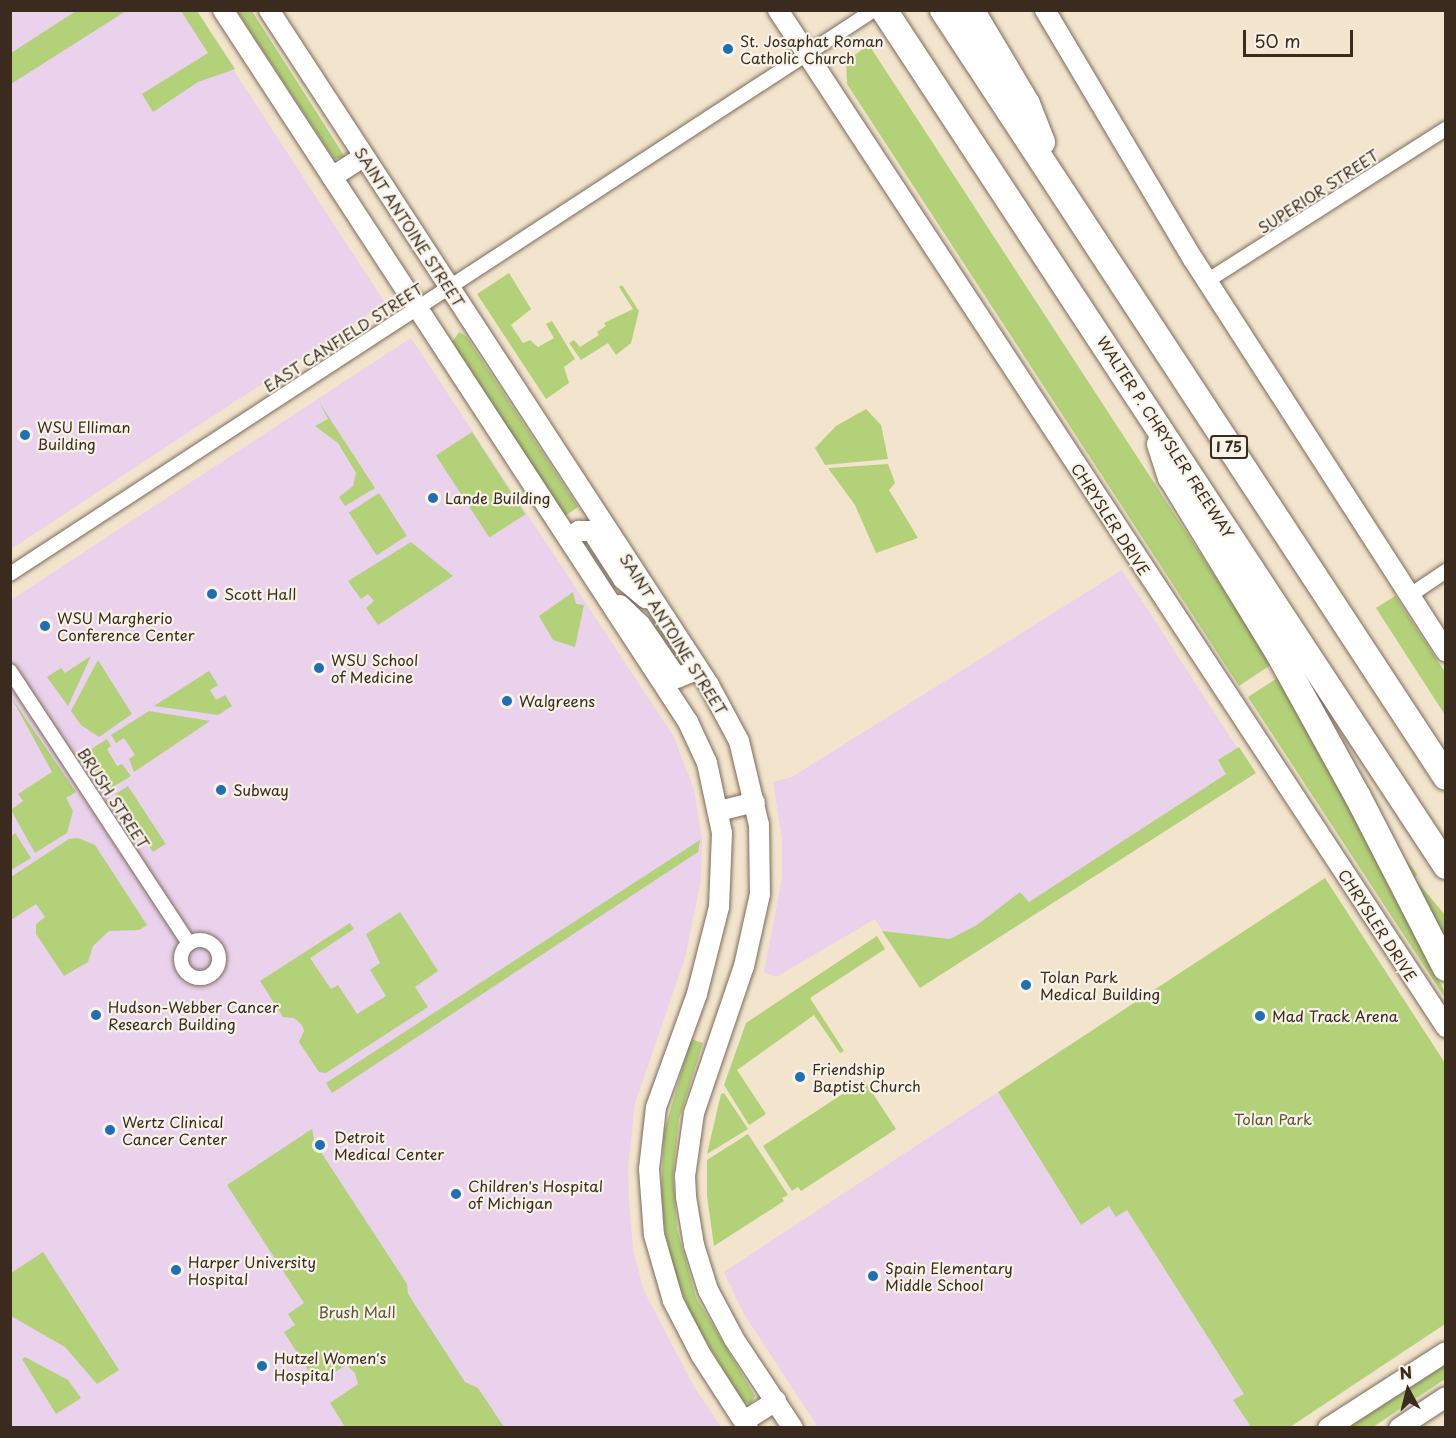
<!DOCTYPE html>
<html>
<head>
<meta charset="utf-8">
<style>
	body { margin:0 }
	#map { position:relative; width:1456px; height:1438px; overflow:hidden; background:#f3e4cd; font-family:"Playpen Sans",sans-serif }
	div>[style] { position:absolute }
	.built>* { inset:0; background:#ead1ec }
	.green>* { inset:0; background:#b3d178; transform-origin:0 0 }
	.roads { filter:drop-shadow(0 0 2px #7b6b5b) drop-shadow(0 0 2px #7b6b5b) }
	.street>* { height:14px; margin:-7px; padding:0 7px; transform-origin:7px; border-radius:7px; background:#fff }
	.street>.ring { margin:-7px; padding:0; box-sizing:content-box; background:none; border:14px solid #fff; border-radius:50% }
	.secondary>* { height:20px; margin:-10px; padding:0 10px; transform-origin:10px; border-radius:10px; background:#fff }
	.highway>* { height:26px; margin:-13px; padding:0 13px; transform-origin:13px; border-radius:13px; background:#fff }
	.dots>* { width:16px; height:16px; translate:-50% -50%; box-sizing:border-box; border:3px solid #f7f3e8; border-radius:50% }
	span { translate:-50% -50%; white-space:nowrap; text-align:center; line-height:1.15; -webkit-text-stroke:4.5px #f7f3e8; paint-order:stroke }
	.shield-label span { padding:2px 4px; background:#f7f3e8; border:2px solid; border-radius:4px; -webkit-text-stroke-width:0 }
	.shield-label { font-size:14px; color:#3b2a1e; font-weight:700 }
	.poi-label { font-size:15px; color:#3b2a1e }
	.left { translate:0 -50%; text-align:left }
	.street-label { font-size:15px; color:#3b2a1e }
	.park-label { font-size:15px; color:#595434 }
	.frame { position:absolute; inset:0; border:12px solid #3b2a1e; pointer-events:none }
	.north { position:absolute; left:1378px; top:1360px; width:60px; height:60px; -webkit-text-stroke:4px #f7f3e8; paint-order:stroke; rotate:353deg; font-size:16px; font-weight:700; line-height:24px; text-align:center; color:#3b2a1e }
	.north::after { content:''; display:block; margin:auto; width:21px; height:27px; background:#3b2a1e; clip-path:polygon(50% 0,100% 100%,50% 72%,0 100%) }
	.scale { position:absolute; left:1243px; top:30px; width:110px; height:27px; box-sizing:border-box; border:3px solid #3b2a1e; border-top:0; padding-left:8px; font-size:18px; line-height:21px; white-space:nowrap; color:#3b2a1e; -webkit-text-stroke:4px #f7f3e8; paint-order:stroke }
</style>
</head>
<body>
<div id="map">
	<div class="built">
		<div style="clip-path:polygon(10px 11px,195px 11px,385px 303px,11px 549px)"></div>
		<div style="clip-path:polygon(411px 338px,674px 737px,694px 790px,702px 840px,701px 880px,685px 958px,635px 1103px,628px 1168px,629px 1201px,633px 1250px,644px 1291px,693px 1385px,721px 1427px,11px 1428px,11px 600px)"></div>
		<div style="clip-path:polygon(1122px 570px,1252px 771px,919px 987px,875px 919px,776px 977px,764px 972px,782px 878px,782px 840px,773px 782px,792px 777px)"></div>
		<div style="clip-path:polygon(998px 1092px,1081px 1225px,1110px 1206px,1127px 1210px,1244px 1394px,1233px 1401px,1251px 1427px,818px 1427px,744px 1314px,724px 1272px)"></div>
	</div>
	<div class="green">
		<div style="clip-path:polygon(76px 11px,126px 11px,11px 84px,11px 53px)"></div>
		<div style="clip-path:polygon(181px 11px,197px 11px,235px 69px,198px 82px,153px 112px,142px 94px,208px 53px)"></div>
		<div style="clip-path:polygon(237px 11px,252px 11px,345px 157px,334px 159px)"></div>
		<div style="clip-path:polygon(869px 45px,1272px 664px,1239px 686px,847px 84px,846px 61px)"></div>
		<div style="clip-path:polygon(509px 273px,531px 309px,511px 325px,523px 343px,530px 340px,538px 347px,554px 338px,546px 324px,552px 321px,575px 359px,564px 367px,569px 383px,546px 399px,477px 294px)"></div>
		<div style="clip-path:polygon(622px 285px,639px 311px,631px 343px,616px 355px,608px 343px,581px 360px,569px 343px,574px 340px,580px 347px,599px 335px,597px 332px,606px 326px,604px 323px,633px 309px,619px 287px)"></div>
		<div style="clip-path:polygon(459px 332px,466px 336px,578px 507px,565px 516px,452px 342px)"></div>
		<div style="clip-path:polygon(319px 402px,375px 488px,345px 506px,339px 497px,353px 486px,356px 473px,338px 443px,315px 426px,328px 419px)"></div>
		<div style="clip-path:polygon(866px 409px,881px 425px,888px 459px,825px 465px,815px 448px,836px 426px)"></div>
		<div style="left:472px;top:432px;width:98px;height:43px;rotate:57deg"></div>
		<div style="clip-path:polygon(888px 464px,895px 483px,889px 490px,918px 538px,876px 553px,855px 505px,828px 468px)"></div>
		<div style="left:379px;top:493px;width:51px;height:36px;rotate:57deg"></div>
		<div style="clip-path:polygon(411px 542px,453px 576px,378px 625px,366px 608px,374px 601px,368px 594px,361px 599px,348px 581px)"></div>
		<div style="clip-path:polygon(573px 592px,576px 604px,584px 605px,575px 647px,553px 640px,539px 616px)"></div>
		<div style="clip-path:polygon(1395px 596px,1445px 672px,1445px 715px,1376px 608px)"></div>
		<div style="clip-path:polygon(91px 656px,68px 706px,47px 677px,61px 668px,65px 673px)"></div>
		<div style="clip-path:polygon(98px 660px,132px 714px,99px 737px,81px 725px,71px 711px)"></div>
		<div style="clip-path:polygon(209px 671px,218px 685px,210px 690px,216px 700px,225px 695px,232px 706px,218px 715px,154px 706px)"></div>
		<div style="clip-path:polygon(1282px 675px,1445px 992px,1445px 998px,1248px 697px)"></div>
		<div style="clip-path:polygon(11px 697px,76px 792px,66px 798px,73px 811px,67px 833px,35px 853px,11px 810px,23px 801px,18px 794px,52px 772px)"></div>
		<div style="clip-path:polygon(149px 711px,210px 721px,134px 772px,129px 759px,135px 755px,124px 738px,116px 743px,111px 735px)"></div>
		<div style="clip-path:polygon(107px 739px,111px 746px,107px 749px,117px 766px,122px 764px,131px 776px,111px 788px,100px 781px,82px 755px)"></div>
		<div style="clip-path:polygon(1239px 747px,1256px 773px,920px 988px,882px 931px,950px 939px,977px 925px,1020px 892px,1029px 902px,1226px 774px,1218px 760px)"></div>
		<div style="left:128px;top:786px;width:69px;height:15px;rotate:57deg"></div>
		<div style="clip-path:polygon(15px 833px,31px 858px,11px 870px,11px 836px)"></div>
		<div style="clip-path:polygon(78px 838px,95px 845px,147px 925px,139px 930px,109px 931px,93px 946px,88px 962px,64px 976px,36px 934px,36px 924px,45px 917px,36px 904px,11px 920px,11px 877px,69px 839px)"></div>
		<div style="clip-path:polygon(700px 840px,698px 852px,332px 1093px,326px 1083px)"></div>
		<div style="clip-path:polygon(1406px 860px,1417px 874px,1415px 879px,1445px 915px,1445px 949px,1402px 865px)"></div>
		<div style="clip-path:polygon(1325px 878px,1445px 1063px,1445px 1324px,1290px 1427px,1251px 1427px,1233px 1400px,1244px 1394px,1127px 1210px,1116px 1217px,1109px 1206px,1081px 1225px,998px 1092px)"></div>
		<div style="clip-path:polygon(400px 912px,438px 971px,415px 987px,428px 1007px,326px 1073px,319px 1072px,299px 1042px,304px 1031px,302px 1025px,294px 1018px,283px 1017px,260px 981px,350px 923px,354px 929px,310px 958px,331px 989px,338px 985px,357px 1014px,386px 996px,370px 970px,380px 963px,366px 934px)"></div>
		<div style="clip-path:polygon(877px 936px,885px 949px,810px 998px,844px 1051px,840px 1053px,814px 1015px,737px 1070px,766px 1114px,749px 1125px,724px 1085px,746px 1023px)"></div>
		<div style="clip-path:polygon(691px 1039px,703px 1043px,679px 1119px,673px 1176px,677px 1229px,696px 1297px,755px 1396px,751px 1404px,743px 1402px,691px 1316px,673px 1267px,665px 1231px,661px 1197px,664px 1132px)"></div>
		<div style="clip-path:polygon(864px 1080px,896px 1129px,801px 1191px,798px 1187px,792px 1191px,763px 1146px)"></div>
		<div style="clip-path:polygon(724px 1093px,748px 1129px,707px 1154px,721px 1094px)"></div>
		<div style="clip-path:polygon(312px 1129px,315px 1143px,407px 1284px,408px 1294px,465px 1382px,478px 1388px,504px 1427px,345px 1427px,330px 1403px,358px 1384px,355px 1373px,346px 1365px,317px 1384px,284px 1332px,295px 1325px,288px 1314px,304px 1303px,227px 1185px)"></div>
		<div style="clip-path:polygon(748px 1134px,788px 1195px,782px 1198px,784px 1201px,714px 1246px,707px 1196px,707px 1160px)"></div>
		<div style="clip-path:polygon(43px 1252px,119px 1370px,97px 1384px,65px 1347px,11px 1316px,11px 1273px)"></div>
		<div style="clip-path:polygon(25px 1357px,68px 1380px,81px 1398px,56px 1414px,22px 1359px)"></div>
		<div style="clip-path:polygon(1445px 1365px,1445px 1379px,1373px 1427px,1350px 1427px)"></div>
	</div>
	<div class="roads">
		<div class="street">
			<div style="left:1207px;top:281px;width:283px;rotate:-32.5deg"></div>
			<div style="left:10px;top:574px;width:1032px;rotate:-33.14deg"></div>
			<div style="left:1409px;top:596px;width:45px;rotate:-34deg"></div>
			<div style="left:10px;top:671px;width:326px;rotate:56.7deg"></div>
			<div class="ring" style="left:181px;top:940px;width:24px;height:24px"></div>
		</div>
		<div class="secondary">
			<div style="left:223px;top:10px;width:850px;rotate:56.85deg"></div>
			<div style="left:688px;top:722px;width:45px;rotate:65.1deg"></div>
			<div style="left:707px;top:763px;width:72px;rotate:77.9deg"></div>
			<div style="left:722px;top:833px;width:74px;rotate:92.3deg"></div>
			<div style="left:719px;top:907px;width:90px;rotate:104.2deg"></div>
			<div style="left:697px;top:994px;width:120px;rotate:109.9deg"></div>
			<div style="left:656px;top:1107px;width:62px;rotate:96.4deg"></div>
			<div style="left:649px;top:1169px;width:66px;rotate:85.7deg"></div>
			<div style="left:654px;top:1235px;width:69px;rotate:73.9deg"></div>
			<div style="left:673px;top:1301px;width:61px;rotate:62.6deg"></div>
			<div style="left:701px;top:1355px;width:87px;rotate:57.2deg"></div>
			<div style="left:269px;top:10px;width:806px;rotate:56.9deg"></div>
			<div style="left:709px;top:685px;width:64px;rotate:61.8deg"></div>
			<div style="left:739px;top:741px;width:86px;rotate:76.6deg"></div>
			<div style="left:759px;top:825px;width:69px;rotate:89.2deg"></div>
			<div style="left:760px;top:894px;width:74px;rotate:102.5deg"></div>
			<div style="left:744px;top:966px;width:155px;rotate:108.8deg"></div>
			<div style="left:694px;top:1113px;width:64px;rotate:98.1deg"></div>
			<div style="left:685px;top:1176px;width:21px;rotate:87deg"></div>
			<div style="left:686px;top:1197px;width:49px;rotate:80.5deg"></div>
			<div style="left:694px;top:1245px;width:47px;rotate:72.7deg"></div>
			<div style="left:708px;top:1290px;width:55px;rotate:62deg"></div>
			<div style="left:734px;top:1339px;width:107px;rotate:56.5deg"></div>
			<div style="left:778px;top:10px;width:1217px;rotate:56.7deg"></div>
			<div style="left:1045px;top:10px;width:290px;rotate:59.3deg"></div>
			<div style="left:1193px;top:259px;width:467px;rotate:57.2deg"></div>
			<div style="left:332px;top:177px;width:38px;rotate:-33deg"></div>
			<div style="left:569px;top:539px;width:13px;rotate:-39deg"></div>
			<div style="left:579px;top:531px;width:13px"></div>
			<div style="left:592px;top:531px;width:57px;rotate:57.1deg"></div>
			<div style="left:623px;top:579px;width:30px;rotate:40deg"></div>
			<div style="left:620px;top:605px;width:28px;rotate:44deg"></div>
			<div style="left:640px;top:624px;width:65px;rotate:55.6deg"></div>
			<div style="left:677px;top:678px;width:23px;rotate:-23deg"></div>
			<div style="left:719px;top:811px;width:37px;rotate:-14deg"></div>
			<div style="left:744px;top:1421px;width:38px;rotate:-32deg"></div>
			<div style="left:1328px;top:1428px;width:140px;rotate:-32.8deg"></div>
			<div style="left:1399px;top:1428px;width:56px;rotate:-33.4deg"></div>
		</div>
		<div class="highway">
			<div style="left:884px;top:10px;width:1024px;rotate:56.71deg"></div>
			<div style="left:943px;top:10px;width:917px;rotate:56.74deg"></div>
			<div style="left:971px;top:10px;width:109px;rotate:59.2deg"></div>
			<div style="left:1027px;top:104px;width:41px;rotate:68.5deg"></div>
			<div style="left:1160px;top:444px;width:35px;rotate:72deg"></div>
			<div style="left:1171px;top:477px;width:207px;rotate:58.6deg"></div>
			<div style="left:1279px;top:654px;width:163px;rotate:61.1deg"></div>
			<div style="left:1358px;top:797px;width:192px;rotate:62.8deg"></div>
		</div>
	</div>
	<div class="dots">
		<div style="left:728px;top:49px;background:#1f6fb2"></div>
		<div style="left:25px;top:435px;background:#1f6fb2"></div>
		<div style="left:433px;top:498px;background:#1f6fb2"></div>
		<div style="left:212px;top:594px;background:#1f6fb2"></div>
		<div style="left:45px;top:626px;background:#1f6fb2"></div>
		<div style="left:319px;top:668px;background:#1f6fb2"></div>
		<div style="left:507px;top:701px;background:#1f6fb2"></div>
		<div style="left:221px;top:790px;background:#1f6fb2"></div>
		<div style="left:1026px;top:985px;background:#1f6fb2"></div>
		<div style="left:96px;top:1015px;background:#1f6fb2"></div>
		<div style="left:1260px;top:1016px;background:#1f6fb2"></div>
		<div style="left:800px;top:1077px;background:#1f6fb2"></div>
		<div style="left:110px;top:1130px;background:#1f6fb2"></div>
		<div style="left:320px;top:1145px;background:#1f6fb2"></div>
		<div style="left:456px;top:1194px;background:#1f6fb2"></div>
		<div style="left:176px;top:1270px;background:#1f6fb2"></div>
		<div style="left:873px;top:1276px;background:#1f6fb2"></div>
		<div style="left:262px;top:1366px;background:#1f6fb2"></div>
	</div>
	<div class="shield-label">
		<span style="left:1229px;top:447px">I 75</span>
	</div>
	<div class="poi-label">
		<span class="left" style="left:740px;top:49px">St. Josaphat Roman<br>Catholic Church</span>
		<span class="left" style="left:37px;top:435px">WSU Elliman<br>Building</span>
		<span class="left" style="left:445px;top:498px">Lande Building</span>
		<span class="left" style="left:224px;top:594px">Scott Hall</span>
		<span class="left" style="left:57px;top:626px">WSU Margherio<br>Conference Center</span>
		<span class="left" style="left:331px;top:668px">WSU School<br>of Medicine</span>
		<span class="left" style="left:519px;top:701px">Walgreens</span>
		<span class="left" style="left:233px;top:790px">Subway</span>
		<span class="left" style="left:1040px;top:985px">Tolan Park<br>Medical Building</span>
		<span class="left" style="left:108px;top:1015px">Hudson-Webber Cancer<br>Research Building</span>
		<span class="left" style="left:1272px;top:1016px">Mad Track Arena</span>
		<span class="left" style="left:812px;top:1077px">Friendship<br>Baptist Church</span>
		<span class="left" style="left:122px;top:1130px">Wertz Clinical<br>Cancer Center</span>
		<span class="left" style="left:334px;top:1145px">Detroit<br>Medical Center</span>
		<span class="left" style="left:468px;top:1194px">Children's Hospital<br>of Michigan</span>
		<span class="left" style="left:188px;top:1270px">Harper University<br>Hospital</span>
		<span class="left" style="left:885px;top:1276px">Spain Elementary<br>Middle School</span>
		<span class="left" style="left:274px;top:1366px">Hutzel Women's<br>Hospital</span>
	</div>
	<div class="street-label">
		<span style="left:1318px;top:191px;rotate:-33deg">SUPERIOR STREET</span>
		<span style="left:410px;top:227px;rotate:57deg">SAINT ANTOINE STREET</span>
		<span style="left:343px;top:337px;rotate:-33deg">EAST CANFIELD STREET</span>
		<span style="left:1166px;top:437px;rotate:57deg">WALTER P. CHRYSLER FREEWAY</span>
		<span style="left:1111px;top:519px;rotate:57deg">CHRYSLER DRIVE</span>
		<span style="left:674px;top:634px;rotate:58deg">SAINT ANTOINE STREET</span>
		<span style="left:114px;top:798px;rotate:57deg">BRUSH STREET</span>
		<span style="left:1378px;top:925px;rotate:57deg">CHRYSLER DRIVE</span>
	</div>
	<div class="park-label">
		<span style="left:1273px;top:1119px">Tolan Park</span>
		<span style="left:357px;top:1312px">Brush Mall</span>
	</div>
	<div class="frame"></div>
	<div class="north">N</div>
	<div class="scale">50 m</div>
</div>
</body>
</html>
